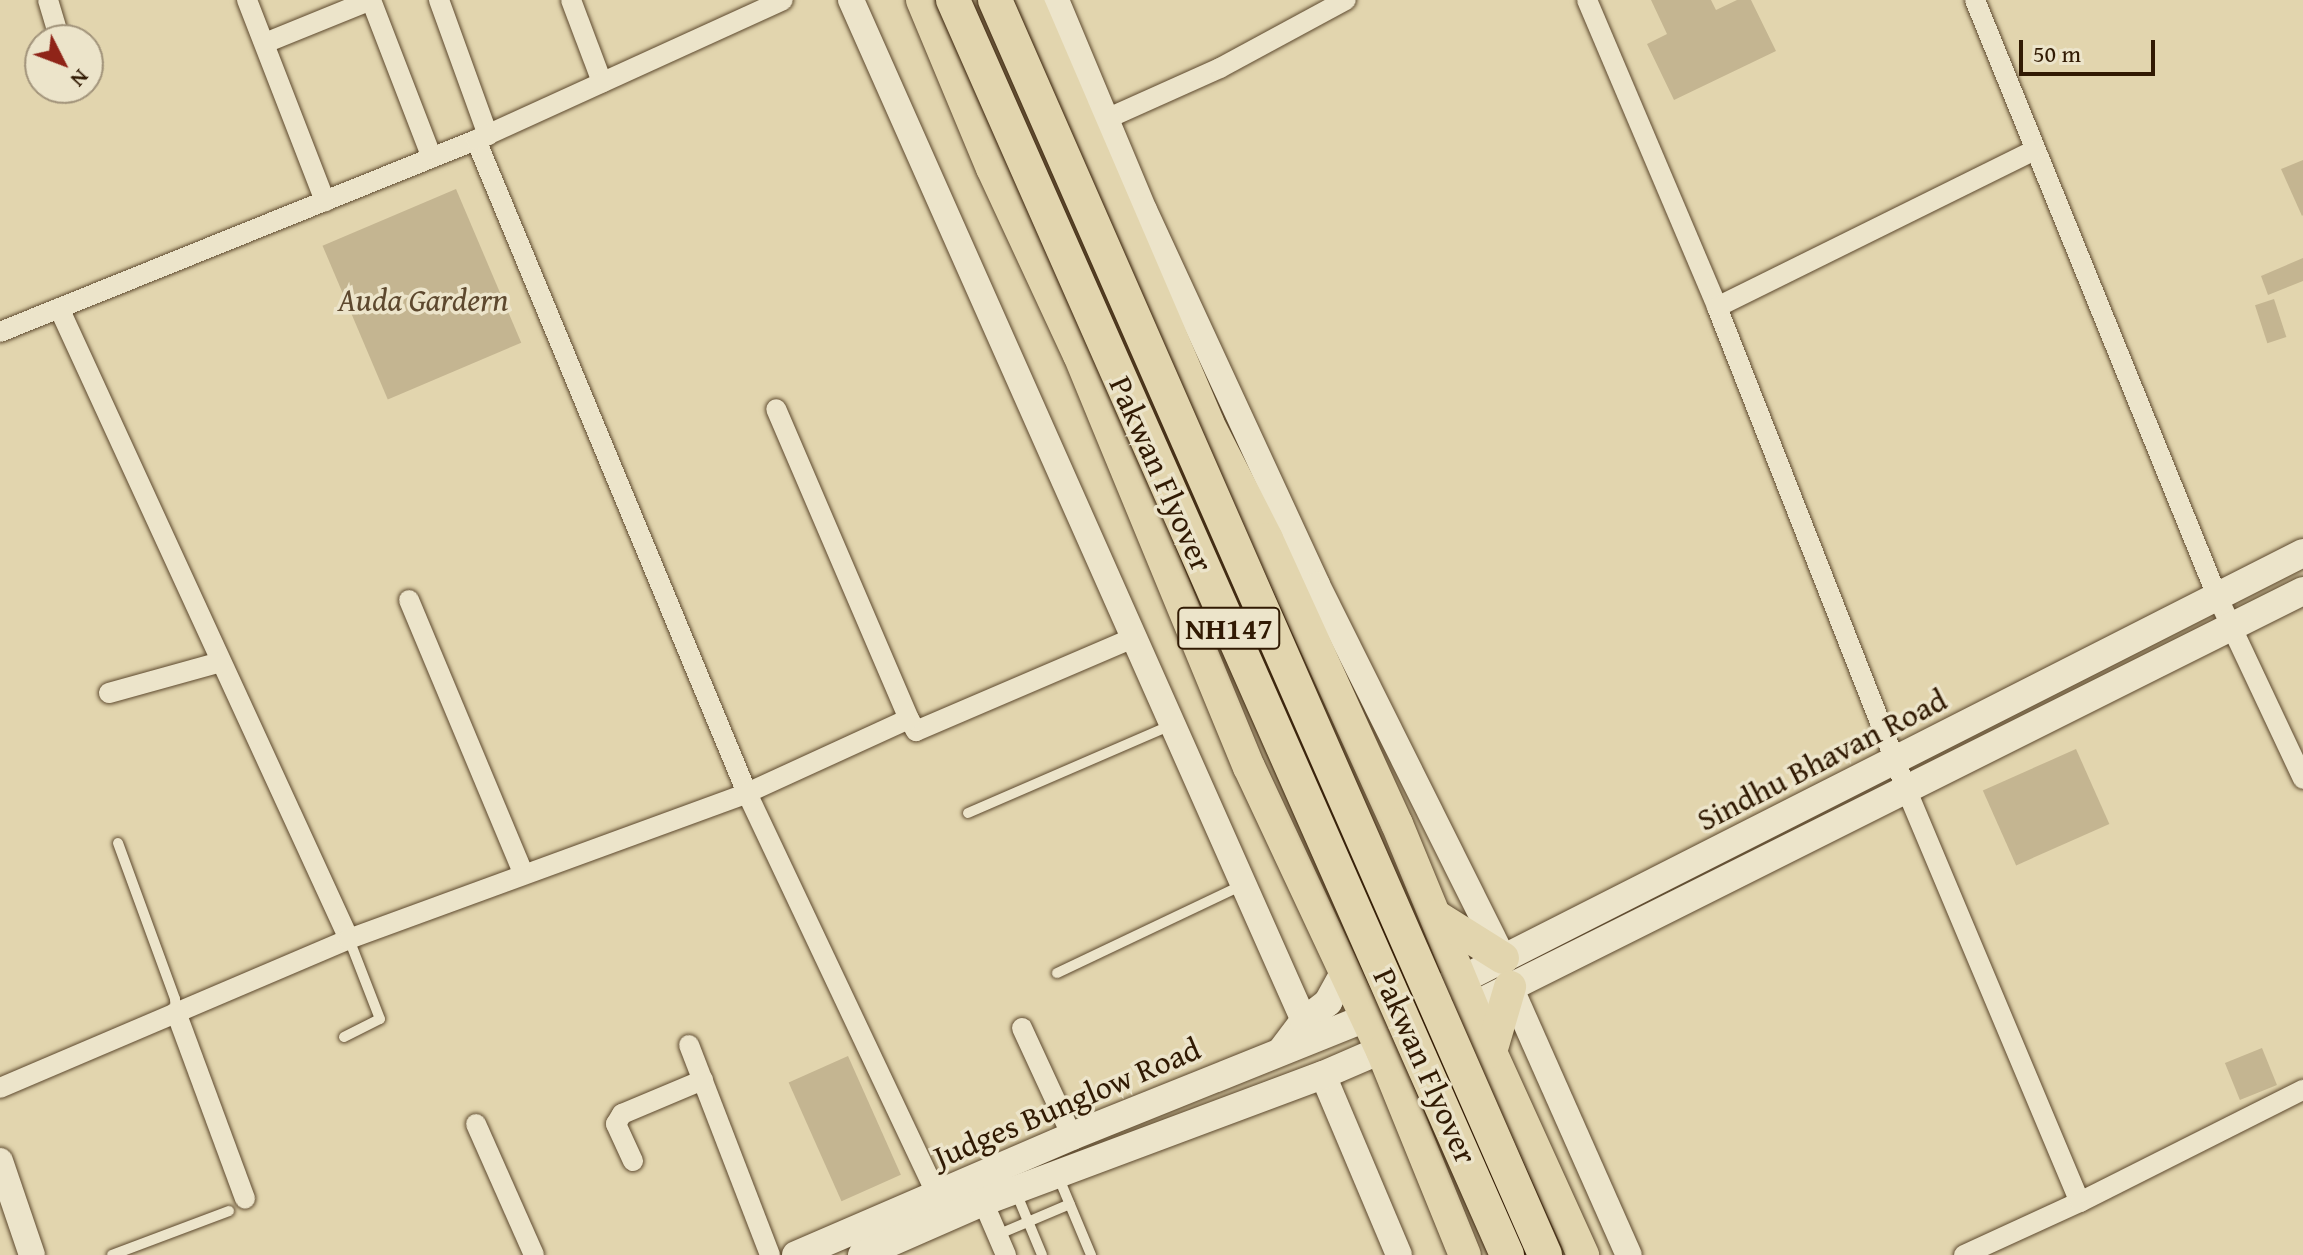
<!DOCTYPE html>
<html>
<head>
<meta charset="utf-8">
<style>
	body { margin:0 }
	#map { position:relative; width:2303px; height:1255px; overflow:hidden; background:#e2d5ae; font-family:"Gentium Book Plus",serif }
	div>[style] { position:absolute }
	.green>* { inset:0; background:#c4b591; transform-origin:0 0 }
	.roads { filter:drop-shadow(0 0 2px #5d492e) drop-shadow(0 0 2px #5d492e) }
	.service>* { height:10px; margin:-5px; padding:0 5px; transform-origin:5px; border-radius:5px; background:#ece4ca }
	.minor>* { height:20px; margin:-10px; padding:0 10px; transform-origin:10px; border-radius:10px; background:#ece4ca }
	.tertiary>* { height:26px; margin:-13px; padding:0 13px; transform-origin:13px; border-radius:13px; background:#ece4ca }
	.secondary>* { height:28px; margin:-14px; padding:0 14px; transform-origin:14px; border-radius:14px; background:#ece4ca }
	.primary>* { height:32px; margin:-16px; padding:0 16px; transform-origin:16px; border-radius:16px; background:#e2d5ae }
	.bridges { filter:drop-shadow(0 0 2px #311a03) drop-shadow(0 0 2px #311a03) }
	.trunk-bridge>* { height:34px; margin:-17px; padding:0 17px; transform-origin:17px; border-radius:17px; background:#e2d5ae }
	span { translate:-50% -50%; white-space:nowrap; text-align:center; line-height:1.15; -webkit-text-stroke:7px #ece4ca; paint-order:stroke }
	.shield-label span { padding:2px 6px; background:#ece4ca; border:2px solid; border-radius:6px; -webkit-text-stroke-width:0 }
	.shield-label { font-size:30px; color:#311a03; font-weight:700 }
	.park-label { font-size:32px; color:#5d482e; font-style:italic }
	.street-label { font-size:32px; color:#311a03 }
	.north { position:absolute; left:24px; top:24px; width:80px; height:80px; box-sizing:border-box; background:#ece4ca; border:2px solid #a1937a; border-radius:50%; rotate:132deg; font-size:22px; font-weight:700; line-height:32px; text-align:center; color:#311a03 }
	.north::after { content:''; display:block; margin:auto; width:28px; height:36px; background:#8f2418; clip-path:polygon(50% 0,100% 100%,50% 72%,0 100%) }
	.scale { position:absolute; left:2019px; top:40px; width:136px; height:36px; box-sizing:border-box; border:4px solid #311a03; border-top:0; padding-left:10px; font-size:24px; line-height:28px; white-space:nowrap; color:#311a03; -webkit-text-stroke:6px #ece4ca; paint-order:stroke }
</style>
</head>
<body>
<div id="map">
	<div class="green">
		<div style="clip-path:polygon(1651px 0,1711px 0,1716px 10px,1737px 0,1751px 0,1776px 51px,1674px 100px,1647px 44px,1667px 34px)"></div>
		<div style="clip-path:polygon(2303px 160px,2303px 215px,2302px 216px,2281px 169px)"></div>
		<div style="left:456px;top:189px;width:167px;height:145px;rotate:67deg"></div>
		<div style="clip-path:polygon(2303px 258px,2303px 281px,2268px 295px,2261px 276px)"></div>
		<div style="left:2274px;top:299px;width:40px;height:20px;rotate:72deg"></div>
		<div style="left:2076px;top:749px;width:82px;height:102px;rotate:66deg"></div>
		<div style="left:2262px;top:1048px;width:40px;height:40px;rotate:68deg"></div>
		<div style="left:848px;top:1056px;width:130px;height:65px;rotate:66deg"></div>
	</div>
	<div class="roads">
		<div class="service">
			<div style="left:968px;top:813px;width:221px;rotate:-23.4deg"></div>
			<div style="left:118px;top:843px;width:166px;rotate:69.9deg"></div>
			<div style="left:175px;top:999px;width:13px;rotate:86deg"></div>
			<div style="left:1057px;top:973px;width:205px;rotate:-25.4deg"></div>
			<div style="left:344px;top:1037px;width:40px;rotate:-26.6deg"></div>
			<div style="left:380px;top:1019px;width:86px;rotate:-111.2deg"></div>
			<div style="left:1058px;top:1176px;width:86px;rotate:67.3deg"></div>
			<div style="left:1015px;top:1190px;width:70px;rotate:67.4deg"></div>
			<div style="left:997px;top:1235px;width:79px;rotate:-23deg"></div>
			<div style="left:112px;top:1255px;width:125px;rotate:-20.6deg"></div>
		</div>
		<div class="minor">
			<div style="left:48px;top:0;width:42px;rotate:73.3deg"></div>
			<div style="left:247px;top:0;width:216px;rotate:68.8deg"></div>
			<div style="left:371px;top:0;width:169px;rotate:68.9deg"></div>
			<div style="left:439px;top:0;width:144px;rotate:70.1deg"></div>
			<div style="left:571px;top:0;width:88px;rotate:69.3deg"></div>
			<div style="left:1587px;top:0;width:333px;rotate:67deg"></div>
			<div style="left:1717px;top:307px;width:520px;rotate:68.57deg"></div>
			<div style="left:1907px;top:791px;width:446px;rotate:67.2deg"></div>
			<div style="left:1975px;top:0;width:643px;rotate:67.9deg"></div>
			<div style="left:2217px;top:596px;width:202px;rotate:64.8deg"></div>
			<div style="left:265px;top:43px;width:114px;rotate:-22.1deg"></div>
			<div style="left:1095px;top:124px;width:137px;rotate:-24.1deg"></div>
			<div style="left:1220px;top:68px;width:143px;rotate:-28.4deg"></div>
			<div style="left:476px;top:140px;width:707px;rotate:67.46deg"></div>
			<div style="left:747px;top:793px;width:457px;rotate:64.7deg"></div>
			<div style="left:1717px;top:307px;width:354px;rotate:-26.3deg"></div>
			<div style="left:59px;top:308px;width:694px;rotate:65.32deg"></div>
			<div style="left:0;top:332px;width:513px;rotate:-21.97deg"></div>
			<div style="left:476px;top:140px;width:337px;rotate:-24.5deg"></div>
			<div style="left:409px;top:600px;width:296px;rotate:67.3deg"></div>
			<div style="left:109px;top:693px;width:116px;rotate:-15.5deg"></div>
			<div style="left:909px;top:719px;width:14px;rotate:60deg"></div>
			<div style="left:916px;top:731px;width:238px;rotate:-23.2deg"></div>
			<div style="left:176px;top:1012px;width:199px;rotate:69.7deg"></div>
			<div style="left:1022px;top:1028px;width:119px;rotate:65.2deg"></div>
			<div style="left:689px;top:1045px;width:225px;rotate:68.9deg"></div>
			<div style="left:0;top:1088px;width:379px;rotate:-23.1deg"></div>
			<div style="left:349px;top:939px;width:424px;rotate:-20.1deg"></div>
			<div style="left:747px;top:793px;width:178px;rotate:-24.6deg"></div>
			<div style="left:909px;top:719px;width:337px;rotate:-113.2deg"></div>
			<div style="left:476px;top:1124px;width:143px;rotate:66.1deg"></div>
			<div style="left:633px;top:1161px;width:41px;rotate:-114.7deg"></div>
			<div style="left:616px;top:1124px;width:12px;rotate:-59deg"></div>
			<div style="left:622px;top:1114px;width:88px;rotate:-22.8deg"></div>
			<div style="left:978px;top:1190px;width:71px;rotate:66.7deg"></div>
			<div style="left:1964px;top:1255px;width:128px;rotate:-24.6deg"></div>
			<div style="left:2080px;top:1202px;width:250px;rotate:-26.7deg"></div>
		</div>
		<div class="tertiary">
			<div style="left:851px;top:0;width:1117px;rotate:66.07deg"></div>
			<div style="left:1056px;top:0;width:228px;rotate:67.3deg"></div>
			<div style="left:1144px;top:210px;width:413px;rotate:65.2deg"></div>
			<div style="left:1317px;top:585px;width:417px;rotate:63.5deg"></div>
			<div style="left:1510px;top:987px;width:293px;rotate:66.1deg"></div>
			<div style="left:1323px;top:1075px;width:195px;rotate:67.1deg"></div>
			<div style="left:0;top:1161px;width:99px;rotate:71.2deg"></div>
		</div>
		<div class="secondary">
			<div style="left:1282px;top:1050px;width:36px;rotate:-53deg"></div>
			<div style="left:1304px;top:1021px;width:31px;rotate:-38deg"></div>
			<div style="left:1328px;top:1002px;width:33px;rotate:-61deg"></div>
			<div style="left:796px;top:1255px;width:301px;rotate:-23.3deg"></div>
			<div style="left:1072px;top:1136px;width:419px;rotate:-21.9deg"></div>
			<div style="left:1461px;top:980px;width:944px;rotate:-26.89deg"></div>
			<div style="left:862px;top:1255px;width:132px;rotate:-23.7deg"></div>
			<div style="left:983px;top:1202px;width:363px;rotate:-20.5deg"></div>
			<div style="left:1323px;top:1075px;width:98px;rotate:-23.4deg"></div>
			<div style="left:1413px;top:1036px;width:995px;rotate:-26.57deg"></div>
		</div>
		<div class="primary">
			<div style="left:922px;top:0;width:182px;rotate:67.4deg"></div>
			<div style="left:992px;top:168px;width:206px;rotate:65.1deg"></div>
			<div style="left:1079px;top:355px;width:446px;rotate:67.6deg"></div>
			<div style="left:1249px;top:767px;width:314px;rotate:64.9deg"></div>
			<div style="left:1382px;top:1051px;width:220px;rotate:67.9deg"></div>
			<div style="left:1027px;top:0;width:460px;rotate:66.8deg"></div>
			<div style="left:1208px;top:423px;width:130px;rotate:63deg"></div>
			<div style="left:1267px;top:539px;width:313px;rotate:65.5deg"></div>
			<div style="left:1397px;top:824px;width:247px;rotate:67.6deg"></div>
			<div style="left:1491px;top:1052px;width:223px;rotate:65.6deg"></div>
			<div style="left:1436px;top:916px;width:79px;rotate:32.1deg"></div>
			<div style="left:1491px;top:1052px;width:68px;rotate:-73.7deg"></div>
		</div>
	</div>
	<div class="bridges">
		<div class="trunk-bridge">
			<div style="left:953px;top:0;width:1372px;rotate:66.18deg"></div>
			<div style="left:995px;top:0;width:1370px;rotate:66.33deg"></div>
		</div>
	</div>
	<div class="shield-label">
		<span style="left:1229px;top:628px">NH147</span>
	</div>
	<div class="park-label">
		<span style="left:423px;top:300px">Auda Gardern</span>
	</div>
	<div class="street-label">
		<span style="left:1161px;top:474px;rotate:66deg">Pakwan Flyover</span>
		<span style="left:1822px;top:760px;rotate:-27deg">Sindhu Bhavan Road</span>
		<span style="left:1425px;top:1066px;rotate:66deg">Pakwan Flyover</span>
		<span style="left:1067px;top:1103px;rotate:-23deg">Judges Bunglow Road</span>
	</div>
	<div class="north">N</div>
	<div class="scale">50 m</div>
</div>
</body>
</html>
